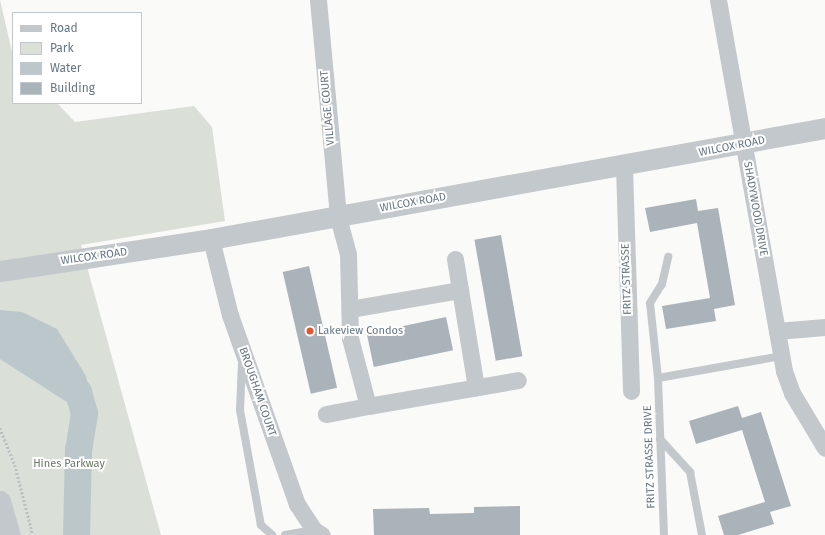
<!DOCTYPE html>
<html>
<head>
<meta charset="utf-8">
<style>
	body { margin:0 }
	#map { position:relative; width:825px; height:535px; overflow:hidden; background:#fafaf8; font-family:"Fira Sans",sans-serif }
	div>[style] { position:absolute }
	.green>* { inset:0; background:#dadfd7 }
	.water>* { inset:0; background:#bbc7cb }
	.river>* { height:27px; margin:-13.5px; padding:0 13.5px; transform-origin:13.5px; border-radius:13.5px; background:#bbc7cb }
	.building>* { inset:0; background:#aab3b9; transform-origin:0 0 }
	.path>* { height:2.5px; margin-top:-1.25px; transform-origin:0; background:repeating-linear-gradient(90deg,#bbbfc2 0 2px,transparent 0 4px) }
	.service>* { height:8px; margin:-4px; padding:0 4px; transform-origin:4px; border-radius:4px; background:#c3c8cc }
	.minor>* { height:17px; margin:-8.5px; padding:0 8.5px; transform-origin:8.5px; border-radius:8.5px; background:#c3c8cc }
	.tertiary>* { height:21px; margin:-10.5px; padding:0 10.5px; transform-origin:10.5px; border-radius:10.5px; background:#c3c8cc }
	.dots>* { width:11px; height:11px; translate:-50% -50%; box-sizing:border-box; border:2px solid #fff; border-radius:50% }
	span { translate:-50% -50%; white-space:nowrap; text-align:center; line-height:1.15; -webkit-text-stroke:4px #fff; paint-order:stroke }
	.street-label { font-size:11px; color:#657683 }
	.poi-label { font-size:11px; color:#657683 }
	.left { translate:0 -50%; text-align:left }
	.park-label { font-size:11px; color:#687a64 }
	.legend { position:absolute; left:12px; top:12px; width:130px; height:92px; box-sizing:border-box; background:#fff; border:1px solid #c1c8cd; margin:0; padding:5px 7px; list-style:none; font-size:12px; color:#657683 }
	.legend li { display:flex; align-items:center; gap:8px; height:20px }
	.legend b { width:20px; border:1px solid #c1c8cd }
</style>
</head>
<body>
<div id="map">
	<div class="green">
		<div style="clip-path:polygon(0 0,13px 56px,13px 103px,57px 103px,75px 122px,194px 106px,212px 127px,225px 221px,81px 245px,161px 535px,0 535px)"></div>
	</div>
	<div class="water">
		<div style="clip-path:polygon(0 310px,22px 312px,57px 329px,86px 376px,89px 394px,87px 410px,84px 413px,0 359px)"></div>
	</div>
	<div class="river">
		<div style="left:69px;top:379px;width:16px;rotate:55deg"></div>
		<div style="left:78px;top:392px;width:22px;rotate:74deg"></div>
		<div style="left:84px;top:413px;width:36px;rotate:99deg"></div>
		<div style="left:78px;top:449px;width:86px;rotate:91.3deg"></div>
	</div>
	<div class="building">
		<div style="clip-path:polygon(696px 199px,698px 211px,718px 208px,735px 305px,714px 309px,716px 321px,666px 329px,662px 306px,710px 298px,697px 223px,650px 232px,645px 208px)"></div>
		<div style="left:501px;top:235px;width:123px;height:27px;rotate:80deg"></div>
		<div style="left:309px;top:266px;width:125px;height:27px;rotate:77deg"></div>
		<div style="left:446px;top:317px;width:34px;height:81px;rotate:78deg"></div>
		<div style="clip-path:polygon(738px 406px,742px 418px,761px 412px,791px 506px,770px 512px,774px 524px,738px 535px,724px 535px,718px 516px,765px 502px,742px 430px,696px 444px,689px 421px)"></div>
		<div style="clip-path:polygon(520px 506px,520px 535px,374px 535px,373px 509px,429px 508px,430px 514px,474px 513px,474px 507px)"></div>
	</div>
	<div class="path">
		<div style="left:0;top:428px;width:40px;rotate:68deg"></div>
		<div style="left:15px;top:465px;width:72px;rotate:75.6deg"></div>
	</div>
	<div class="service">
		<div style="left:242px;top:363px;width:47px;rotate:92.4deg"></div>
		<div style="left:240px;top:410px;width:117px;rotate:79.7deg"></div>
		<div style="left:261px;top:525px;width:15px;rotate:42deg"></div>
		<div style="left:658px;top:378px;width:126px;rotate:-10.1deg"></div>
		<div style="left:660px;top:439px;width:45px;rotate:47.7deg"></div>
		<div style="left:690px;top:472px;width:64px;rotate:79.2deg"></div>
		<div style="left:285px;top:535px;width:29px;rotate:-10deg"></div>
		<div style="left:664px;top:535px;width:157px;rotate:-92.2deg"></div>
		<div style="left:658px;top:378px;width:75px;rotate:-96.1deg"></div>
		<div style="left:650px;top:303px;width:22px;rotate:-58deg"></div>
		<div style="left:662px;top:284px;width:28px;rotate:-77deg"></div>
	</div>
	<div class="minor">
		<div style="left:318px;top:0;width:218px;rotate:84.7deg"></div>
		<div style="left:338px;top:217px;width:38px;rotate:75deg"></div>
		<div style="left:348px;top:254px;width:84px;rotate:88.6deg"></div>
		<div style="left:350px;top:338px;width:70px;rotate:75.2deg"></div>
		<div style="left:368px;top:406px;width:43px;rotate:169.2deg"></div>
		<div style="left:718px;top:0;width:377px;rotate:79.9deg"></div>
		<div style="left:784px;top:371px;width:23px;rotate:70deg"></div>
		<div style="left:792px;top:393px;width:64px;rotate:59deg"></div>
		<div style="left:624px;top:167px;width:224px;rotate:88.2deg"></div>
		<div style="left:211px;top:239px;width:78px;rotate:76deg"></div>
		<div style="left:230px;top:315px;width:201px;rotate:70.5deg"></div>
		<div style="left:297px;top:504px;width:31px;rotate:57deg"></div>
		<div style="left:314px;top:530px;width:9px;rotate:32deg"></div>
		<div style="left:455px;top:259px;width:130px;rotate:80.7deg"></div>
		<div style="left:350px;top:309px;width:112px;rotate:-9.8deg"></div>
		<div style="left:777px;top:331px;width:48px;rotate:-4.8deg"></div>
		<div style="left:368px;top:406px;width:152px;rotate:-9.8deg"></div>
	</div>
	<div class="tertiary">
		<div style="left:0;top:271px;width:213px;rotate:-8.6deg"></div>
		<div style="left:211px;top:239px;width:624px;rotate:-10.25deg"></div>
		<div style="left:0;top:501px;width:35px;rotate:74deg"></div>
	</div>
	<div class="dots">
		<div style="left:310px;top:331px;background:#e4572e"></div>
	</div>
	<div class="street-label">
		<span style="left:328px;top:108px;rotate:-95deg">VILLAGE COURT</span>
		<span style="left:732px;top:147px;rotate:-11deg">WILCOX ROAD</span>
		<span style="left:413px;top:203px;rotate:-10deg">WILCOX ROAD</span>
		<span style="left:755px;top:209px;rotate:80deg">SHADYWOOD DRIVE</span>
		<span style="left:94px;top:257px;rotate:-8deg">WILCOX ROAD</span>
		<span style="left:627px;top:279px;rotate:-92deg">FRITZ STRASSE</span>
		<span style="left:257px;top:392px;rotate:71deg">BROUGHAM COURT</span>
		<span style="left:650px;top:457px;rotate:-92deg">FRITZ STRASSE DRIVE</span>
	</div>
	<div class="poi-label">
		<span class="left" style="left:318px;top:331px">Lakeview Condos</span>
	</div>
	<div class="park-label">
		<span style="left:69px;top:464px">Hines Parkway</span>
	</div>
	<ul class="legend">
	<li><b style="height:5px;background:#c3c8cc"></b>Road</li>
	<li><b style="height:11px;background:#dadfd7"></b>Park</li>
	<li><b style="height:11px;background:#bbc7cb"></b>Water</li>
	<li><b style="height:11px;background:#aab3b9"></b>Building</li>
	</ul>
</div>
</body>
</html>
